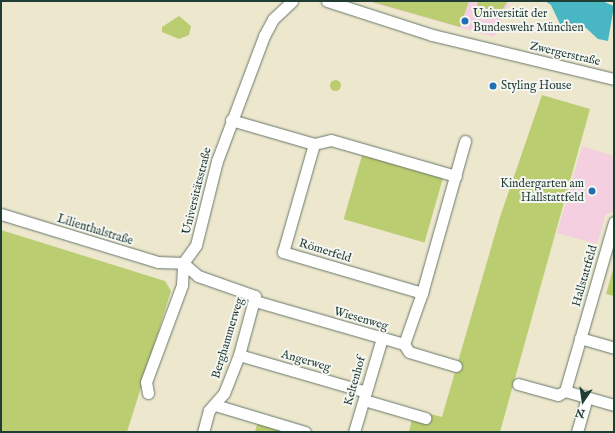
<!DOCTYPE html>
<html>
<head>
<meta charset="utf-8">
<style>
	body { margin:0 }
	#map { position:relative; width:615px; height:433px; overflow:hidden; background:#ece7cd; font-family:"IM FELL English",serif }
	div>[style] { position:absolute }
	.built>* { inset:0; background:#f3cfdf }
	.green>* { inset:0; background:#bbcd71; transform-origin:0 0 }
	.round { border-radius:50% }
	.water>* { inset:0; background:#49b6c4 }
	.roads { filter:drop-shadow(0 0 1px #67786a) drop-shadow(0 0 1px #67786a) }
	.street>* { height:11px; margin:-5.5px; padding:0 5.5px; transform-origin:5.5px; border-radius:5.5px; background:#fff }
	.dots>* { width:11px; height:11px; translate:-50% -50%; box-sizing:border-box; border:2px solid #f6f6f2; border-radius:50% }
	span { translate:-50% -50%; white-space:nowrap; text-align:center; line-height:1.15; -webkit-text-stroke:4px #f6f6f2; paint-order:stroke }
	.poi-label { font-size:12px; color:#1f3d34 }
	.left { translate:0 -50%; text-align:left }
	.right { translate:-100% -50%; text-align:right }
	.street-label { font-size:12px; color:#1f3d34 }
	.frame { position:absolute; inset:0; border:2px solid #1f3d34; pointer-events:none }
	.north { position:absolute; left:563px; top:381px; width:40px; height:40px; -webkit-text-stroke:3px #f6f6f2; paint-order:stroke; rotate:193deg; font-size:11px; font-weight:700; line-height:16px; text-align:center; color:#1f3d34 }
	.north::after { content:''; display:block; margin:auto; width:14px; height:18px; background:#1f3d34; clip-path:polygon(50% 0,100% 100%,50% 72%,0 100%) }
</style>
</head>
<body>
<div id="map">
	<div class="built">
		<div style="clip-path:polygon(366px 1px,510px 1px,494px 37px)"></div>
		<div style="clip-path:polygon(582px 146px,614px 156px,614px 212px,606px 214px,597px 244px,557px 233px)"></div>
	</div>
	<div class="green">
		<div style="clip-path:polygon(369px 1px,449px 2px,469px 1px,460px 27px)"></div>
		<div style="clip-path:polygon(478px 1px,508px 1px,500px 13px,481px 17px,475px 14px)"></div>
		<div style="clip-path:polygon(179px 16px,191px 26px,189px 35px,179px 39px,162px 32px,162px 27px)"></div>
		<div class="round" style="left:329.5px;top:79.5px;width:11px;height:11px"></div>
		<div style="clip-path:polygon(542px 95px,590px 109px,500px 432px,409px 432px,412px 419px,424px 422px,427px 413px,442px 417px,500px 217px)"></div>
		<div style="left:363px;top:152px;width:84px;height:70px;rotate:16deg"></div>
		<div style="clip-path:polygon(1px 230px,165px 281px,171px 291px,127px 432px,1px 432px)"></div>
		<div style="clip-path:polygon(614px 266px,614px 296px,606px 294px)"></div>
		<div style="clip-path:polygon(258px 421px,297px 432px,255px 432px)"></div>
	</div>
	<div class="water">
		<div style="clip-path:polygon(545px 1px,602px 1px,614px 6px,608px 41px,598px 39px,585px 27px,560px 24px,551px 5px)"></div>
	</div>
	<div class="roads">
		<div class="street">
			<div style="left:327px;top:1px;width:110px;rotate:17.9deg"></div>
			<div style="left:432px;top:35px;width:187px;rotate:13.6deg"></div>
			<div style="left:231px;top:120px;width:86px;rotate:16.1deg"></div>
			<div style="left:314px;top:144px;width:17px;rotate:-13deg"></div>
			<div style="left:331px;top:140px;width:130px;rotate:16.1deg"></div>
			<div style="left:314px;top:144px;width:112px;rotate:106deg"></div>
			<div style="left:283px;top:252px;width:145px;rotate:16.4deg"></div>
			<div style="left:422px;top:293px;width:158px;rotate:-74.2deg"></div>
			<div style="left:1px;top:214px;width:164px;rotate:17deg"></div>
			<div style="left:158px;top:262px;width:25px;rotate:2deg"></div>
			<div style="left:183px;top:263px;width:22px;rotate:-54deg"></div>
			<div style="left:196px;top:245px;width:87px;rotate:-76deg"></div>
			<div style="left:217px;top:161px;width:134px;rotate:-69.4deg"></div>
			<div style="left:264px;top:36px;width:19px;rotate:-62deg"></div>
			<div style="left:273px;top:19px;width:26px;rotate:-43deg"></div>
			<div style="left:183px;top:263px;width:20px;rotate:41deg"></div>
			<div style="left:198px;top:276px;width:60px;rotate:19.3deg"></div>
			<div style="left:255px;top:296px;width:61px;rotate:105.2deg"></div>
			<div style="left:239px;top:355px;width:41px;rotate:111.5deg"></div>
			<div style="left:224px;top:393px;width:23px;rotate:131deg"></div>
			<div style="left:209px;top:410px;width:23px;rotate:105deg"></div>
			<div style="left:255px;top:301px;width:155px;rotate:16.1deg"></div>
			<div style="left:404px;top:344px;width:9px;rotate:58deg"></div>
			<div style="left:409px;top:352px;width:49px;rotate:16.6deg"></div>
			<div style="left:580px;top:338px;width:35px;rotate:16deg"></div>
			<div style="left:404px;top:344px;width:54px;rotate:-70.6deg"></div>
			<div style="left:239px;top:355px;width:132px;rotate:16.2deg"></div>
			<div style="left:518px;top:384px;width:41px;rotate:15.4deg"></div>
			<div style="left:558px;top:395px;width:8px;rotate:-30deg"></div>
			<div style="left:565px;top:391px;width:51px;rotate:15.9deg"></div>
			<div style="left:565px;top:391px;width:176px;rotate:-73.8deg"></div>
			<div style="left:148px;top:393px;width:11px;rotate:-100deg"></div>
			<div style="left:146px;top:382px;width:103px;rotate:-69.6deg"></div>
			<div style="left:182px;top:285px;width:22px;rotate:-87deg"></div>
			<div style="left:364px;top:400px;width:64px;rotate:16.4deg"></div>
			<div style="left:215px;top:405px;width:94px;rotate:16.7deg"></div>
			<div style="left:354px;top:432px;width:98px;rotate:-73.4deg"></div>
			<div style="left:577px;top:432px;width:36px;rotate:-74deg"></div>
		</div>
	</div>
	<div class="dots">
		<div style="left:465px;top:21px;background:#1f6fb2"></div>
		<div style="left:493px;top:86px;background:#1f6fb2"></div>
		<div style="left:592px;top:191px;background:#1f6fb2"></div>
	</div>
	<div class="poi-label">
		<span class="left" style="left:473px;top:21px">Universität der<br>Bundeswehr München</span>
		<span class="left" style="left:501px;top:86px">Styling House</span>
		<span class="right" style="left:584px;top:191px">Kindergarten am<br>Hallstattfeld</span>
	</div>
	<div class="street-label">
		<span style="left:565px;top:54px;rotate:13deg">Zwergerstraße</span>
		<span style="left:197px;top:191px;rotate:-76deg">Universitätsstraße</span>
		<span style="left:95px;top:230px;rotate:17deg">Lilienthalstraße</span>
		<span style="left:325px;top:251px;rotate:17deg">Römerfeld</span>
		<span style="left:585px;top:276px;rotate:-74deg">Hallstattfeld</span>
		<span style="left:361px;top:319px;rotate:16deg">Wiesenweg</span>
		<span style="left:228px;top:338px;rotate:-73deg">Berghammerweg</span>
		<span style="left:306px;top:361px;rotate:16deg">Angerweg</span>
		<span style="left:355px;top:381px;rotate:-74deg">Keltenhof</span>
	</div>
	<div class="frame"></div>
	<div class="north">N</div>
</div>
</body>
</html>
